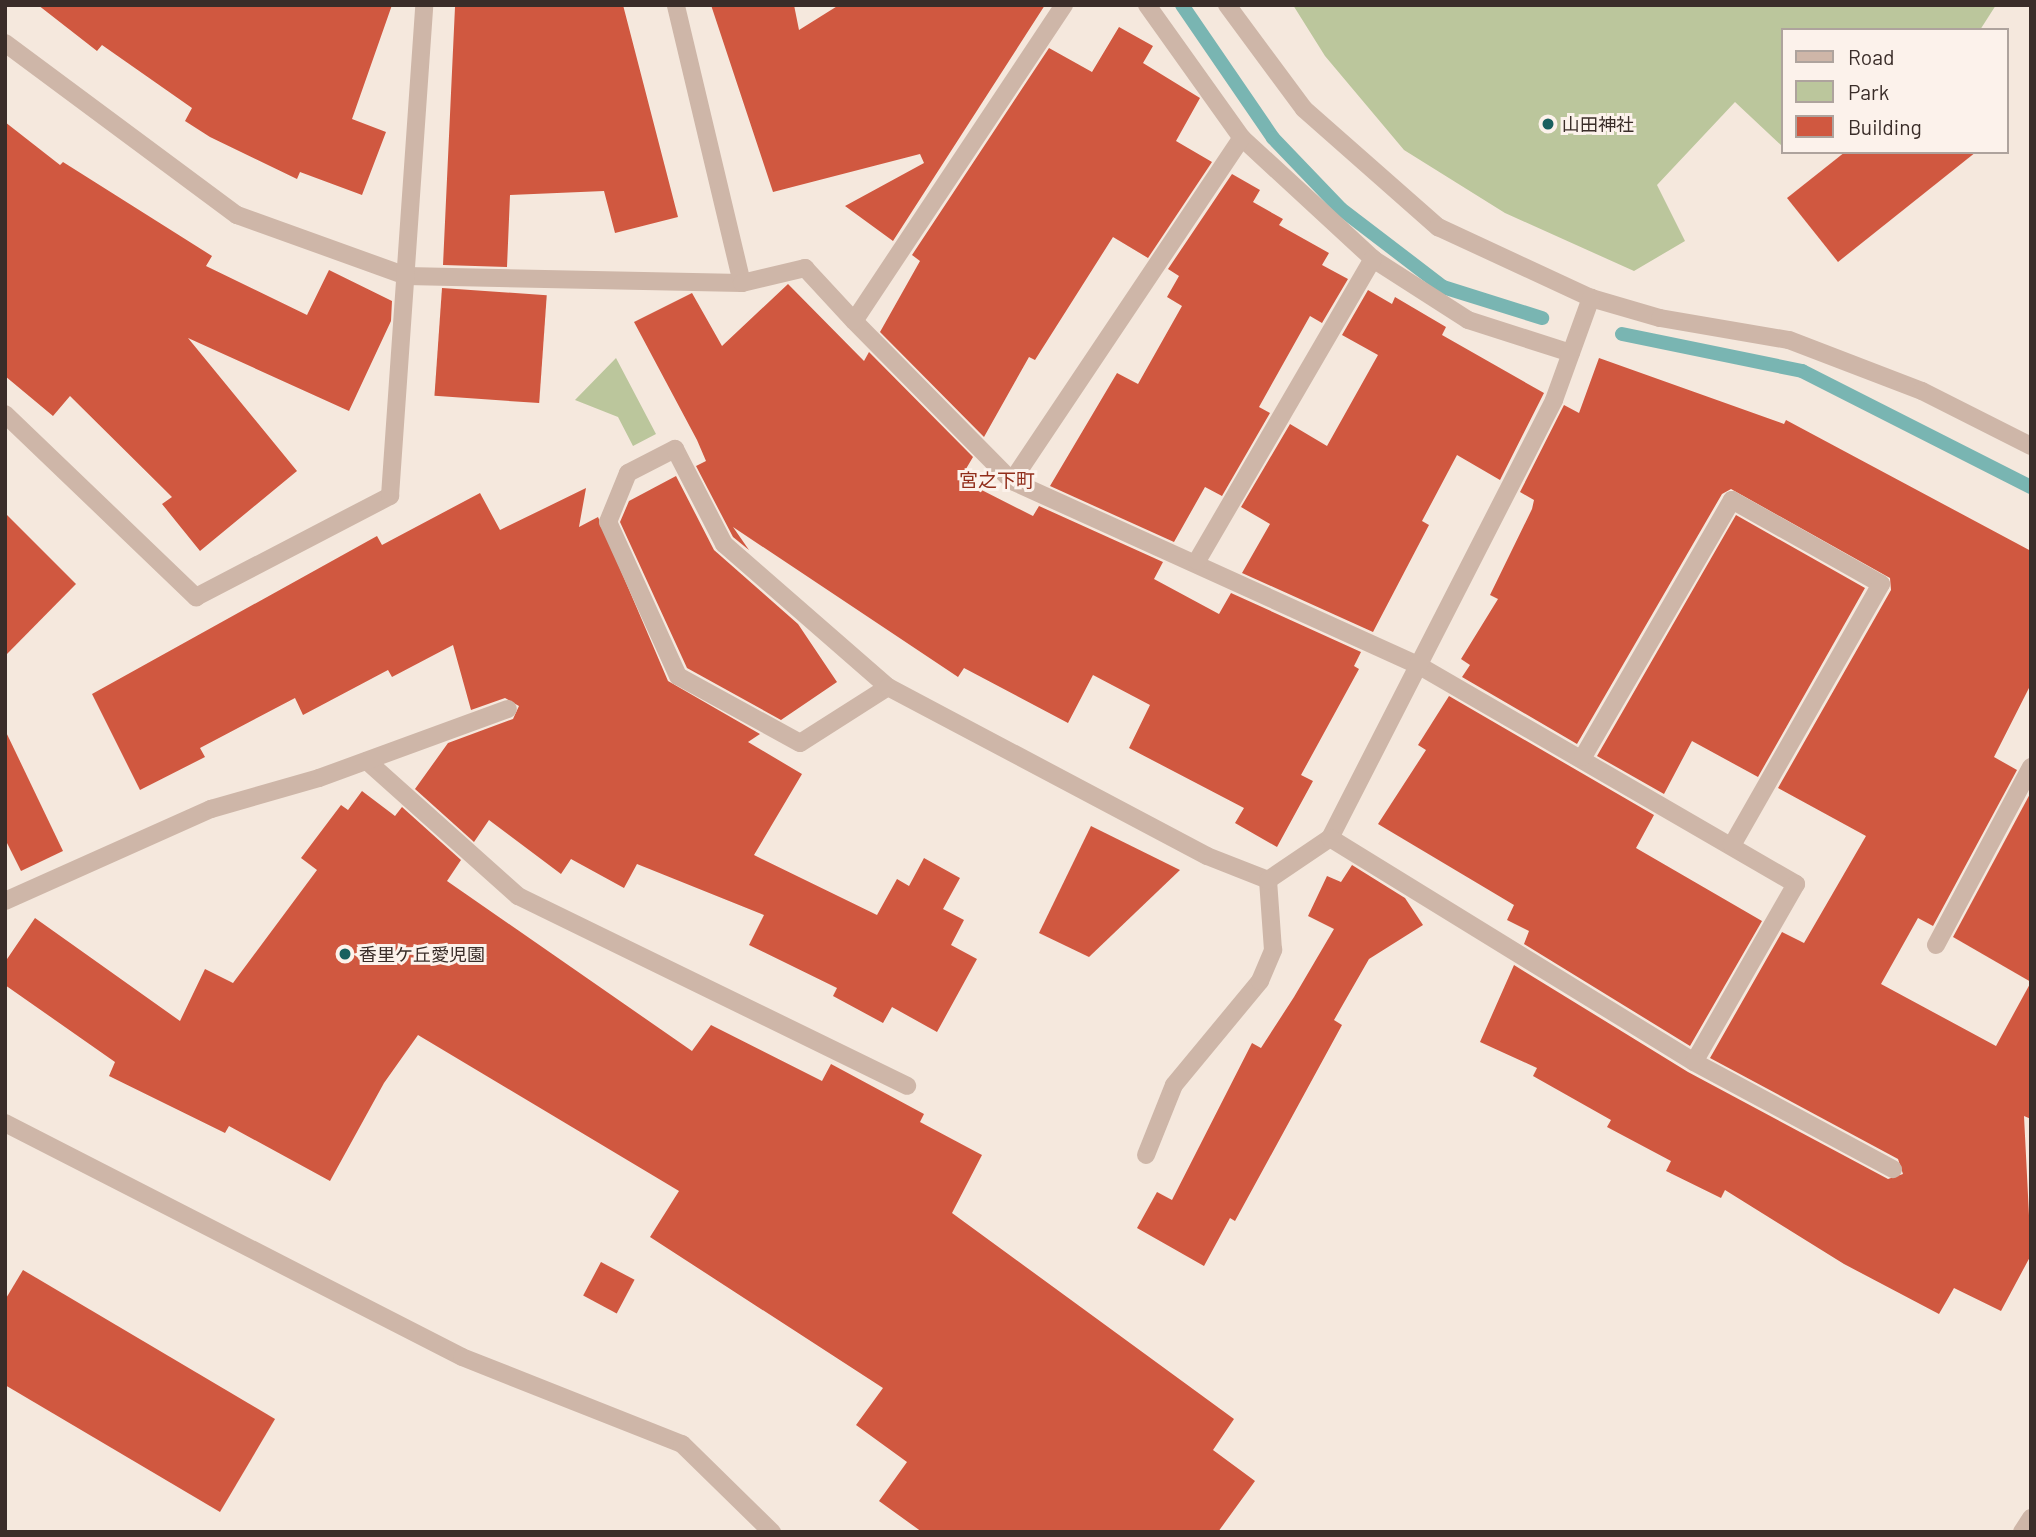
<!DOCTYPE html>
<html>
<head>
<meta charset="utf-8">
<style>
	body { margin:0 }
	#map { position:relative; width:2036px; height:1537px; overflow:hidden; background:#f5e8dd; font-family:Barlow,"Noto Sans JP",sans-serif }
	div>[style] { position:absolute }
	.green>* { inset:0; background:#bbc69c }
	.stream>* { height:14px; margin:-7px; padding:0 7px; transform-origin:7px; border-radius:7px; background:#79b5b2 }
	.building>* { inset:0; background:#d05840; transform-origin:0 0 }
	.service>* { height:18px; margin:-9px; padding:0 9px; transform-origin:9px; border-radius:9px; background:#ceb6a8 }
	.minor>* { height:18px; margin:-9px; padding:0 9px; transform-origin:9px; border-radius:9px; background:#ceb6a8 }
	.tertiary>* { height:18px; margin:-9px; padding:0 9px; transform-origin:9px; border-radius:9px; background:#ceb6a8 }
	.dots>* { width:19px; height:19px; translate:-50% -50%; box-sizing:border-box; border:4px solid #fcf2eb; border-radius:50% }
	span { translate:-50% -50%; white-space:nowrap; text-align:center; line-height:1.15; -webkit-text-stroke:6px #fcf2eb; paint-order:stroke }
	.poi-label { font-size:18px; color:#3a2d29 }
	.left { translate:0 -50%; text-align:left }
	.neighbourhood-label { font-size:19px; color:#912d1a }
	.frame { position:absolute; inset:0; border:7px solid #3a2d29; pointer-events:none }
	.legend { position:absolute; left:1781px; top:28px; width:228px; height:126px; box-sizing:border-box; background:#fcf2eb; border:2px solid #aea39d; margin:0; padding:9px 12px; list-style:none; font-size:21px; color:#3a2d29 }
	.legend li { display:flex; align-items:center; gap:14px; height:35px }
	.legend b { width:35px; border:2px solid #aea39d }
</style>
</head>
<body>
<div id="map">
	<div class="green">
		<div style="clip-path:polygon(1293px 5px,1996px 5px,1980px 30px,1782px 30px,1782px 146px,1735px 102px,1657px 185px,1685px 241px,1634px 271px,1505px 213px,1404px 150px,1325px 56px)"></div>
		<div style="clip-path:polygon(616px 358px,656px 434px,633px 446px,618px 417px,575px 400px)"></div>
	</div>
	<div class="stream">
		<div style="left:1182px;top:5px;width:161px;rotate:55.6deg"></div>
		<div style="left:1273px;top:138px;width:98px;rotate:46.2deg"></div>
		<div style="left:1341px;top:209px;width:128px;rotate:37.4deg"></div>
		<div style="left:1443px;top:287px;width:104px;rotate:17.4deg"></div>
		<div style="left:1622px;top:334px;width:184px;rotate:11.6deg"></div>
		<div style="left:1802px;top:371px;width:257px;rotate:26.9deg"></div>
	</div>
	<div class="building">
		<div style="clip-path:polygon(38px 5px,392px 5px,352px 119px,386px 132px,362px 195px,300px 172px,297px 179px,210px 137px,185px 121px,192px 108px,102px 45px,97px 51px)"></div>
		<div style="clip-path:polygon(549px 5px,623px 5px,678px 217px,615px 233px,604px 191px,510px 195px,507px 267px,443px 265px,455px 7px)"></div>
		<div style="clip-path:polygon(711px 5px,794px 5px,799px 30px,839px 5px,1045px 5px,893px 241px,845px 206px,924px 163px,920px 154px,773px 192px)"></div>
		<div style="clip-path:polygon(1119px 27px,1153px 46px,1143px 63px,1200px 98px,1176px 141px,1212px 162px,1148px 258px,1113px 237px,1035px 360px,1029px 357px,984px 437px,880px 332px,920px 261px,912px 255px,1049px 48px,1092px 72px)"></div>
		<div style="clip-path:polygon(5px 122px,60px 165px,63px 162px,212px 256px,206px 266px,307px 315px,329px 270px,392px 301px,391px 321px,349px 411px,188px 338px,297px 471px,200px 551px,162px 504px,172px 497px,70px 396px,53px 416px,5px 376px)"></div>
		<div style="clip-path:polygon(1845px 152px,1976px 152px,1838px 262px,1787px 198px)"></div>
		<div style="clip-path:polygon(1232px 174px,1260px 190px,1253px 202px,1283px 219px,1279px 225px,1329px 253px,1322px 265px,1348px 279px,1322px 323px,1310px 316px,1259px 407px,1270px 413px,1222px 496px,1205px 487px,1174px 542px,1050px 486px,1117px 373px,1138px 384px,1182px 306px,1167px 297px,1179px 276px,1168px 269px)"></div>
		<div style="clip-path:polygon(788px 284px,864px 361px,869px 352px,973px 457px,960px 479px,1033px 516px,1039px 506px,1163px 562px,1154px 579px,1219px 614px,1231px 593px,1361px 652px,1354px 666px,1359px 669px,1301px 775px,1313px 781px,1277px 847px,1235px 823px,1244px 808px,1129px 748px,1150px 705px,1093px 675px,1068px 723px,964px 668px,958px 677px,733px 527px,749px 550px,733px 537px,696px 466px,706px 461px,697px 440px,634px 322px,692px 293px,722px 346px)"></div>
		<div style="left:442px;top:288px;width:105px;height:108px;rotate:4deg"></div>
		<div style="clip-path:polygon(1368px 290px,1392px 304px,1395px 297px,1446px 327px,1442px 335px,1544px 393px,1500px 480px,1457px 455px,1422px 521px,1429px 525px,1373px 632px,1242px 573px,1270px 524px,1241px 507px,1290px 424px,1327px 446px,1378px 355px,1342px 335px)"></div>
		<div style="clip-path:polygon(1599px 358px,1784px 424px,1786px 420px,2031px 551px,2031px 684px,1994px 757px,2017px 770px,1933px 926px,1918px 918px,1881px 984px,1996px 1046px,2031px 982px,2031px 1119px,2024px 1116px,2031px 1255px,2001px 1311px,1954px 1288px,1939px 1314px,1844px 1264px,1725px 1190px,1721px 1198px,1666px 1171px,1671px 1161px,1607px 1127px,1611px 1120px,1533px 1076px,1537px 1068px,1480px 1042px,1514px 965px,1688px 1072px,1888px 1179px,1903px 1174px,1898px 1159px,1710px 1058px,1782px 932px,1804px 943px,1866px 836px,1778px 788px,1891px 590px,1890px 578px,1731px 489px,1722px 494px,1577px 744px,1462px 677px,1470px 665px,1461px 659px,1498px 599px,1490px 595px,1532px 509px,1534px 500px,1520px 492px,1564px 405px,1579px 413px)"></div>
		<div style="clip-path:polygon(676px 476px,714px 550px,798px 624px,837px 682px,781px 720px,687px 668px,620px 522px,629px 501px)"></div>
		<div style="clip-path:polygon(586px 488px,579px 527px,598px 517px,668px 681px,760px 734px,748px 742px,802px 774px,754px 855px,877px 915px,897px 879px,909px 886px,924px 858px,960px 878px,943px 909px,964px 920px,951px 945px,977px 959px,937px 1032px,892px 1007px,883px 1023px,833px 996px,837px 988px,749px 945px,764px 915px,637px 864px,624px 888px,571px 859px,561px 874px,489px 820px,474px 842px,415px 789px,448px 743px,513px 719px,519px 706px,505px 698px,471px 710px,453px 645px,392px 677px,388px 670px,303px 715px,295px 698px,200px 748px,205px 757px,140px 790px,92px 694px,377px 536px,382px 545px,480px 493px,500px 530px)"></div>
		<div style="clip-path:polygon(5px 513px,76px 584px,5px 656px)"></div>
		<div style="clip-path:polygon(1736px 515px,1865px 588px,1758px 777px,1692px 741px,1664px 794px,1597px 756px)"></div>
		<div style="clip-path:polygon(1449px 696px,1654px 815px,1636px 848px,1762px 921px,1690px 1046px,1524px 944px,1529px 931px,1507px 920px,1514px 905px,1378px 824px,1426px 750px,1418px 745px)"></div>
		<div style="clip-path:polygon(5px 730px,63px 851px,21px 871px,5px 839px)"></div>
		<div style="clip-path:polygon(362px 791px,395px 816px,402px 807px,461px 860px,447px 881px,692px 1051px,711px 1025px,822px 1081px,831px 1064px,924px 1114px,920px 1122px,982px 1155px,952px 1213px,1234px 1419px,1213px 1450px,1255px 1481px,1218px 1532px,922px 1532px,879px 1501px,907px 1462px,856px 1425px,883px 1388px,650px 1237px,679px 1191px,418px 1035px,384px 1083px,330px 1181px,229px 1126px,225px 1133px,109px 1076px,115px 1062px,5px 985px,5px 962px,35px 918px,180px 1021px,205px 969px,233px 983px,317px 870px,301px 858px,341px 805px,348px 810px)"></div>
		<div style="clip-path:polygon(2031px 792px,2031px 982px,1953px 937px)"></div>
		<div style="clip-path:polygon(1091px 826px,1180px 870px,1089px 957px,1039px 933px)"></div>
		<div style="clip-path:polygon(1352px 865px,1405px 898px,1423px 925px,1369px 959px,1334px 1020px,1342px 1025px,1235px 1221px,1230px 1218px,1204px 1266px,1137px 1228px,1157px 1192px,1172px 1200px,1252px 1043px,1261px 1048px,1294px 997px,1334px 929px,1308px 916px,1327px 876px,1341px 882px)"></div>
		<div style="left:601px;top:1262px;width:38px;height:38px;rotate:28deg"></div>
		<div style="clip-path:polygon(23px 1270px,275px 1419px,220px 1512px,5px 1385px,5px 1300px)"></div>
	</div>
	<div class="service">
		<div style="left:367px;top:761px;width:203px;rotate:41.8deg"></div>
		<div style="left:518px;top:896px;width:433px;rotate:26deg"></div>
		<div style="left:5px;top:901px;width:226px;rotate:-24.1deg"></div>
		<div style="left:211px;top:809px;width:112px;rotate:-16deg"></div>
		<div style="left:319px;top:778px;width:201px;rotate:-20.1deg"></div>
		<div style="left:1146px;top:1155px;width:75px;rotate:-68.2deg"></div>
		<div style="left:1174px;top:1085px;width:135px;rotate:-50.4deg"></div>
		<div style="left:1260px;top:981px;width:34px;rotate:-67deg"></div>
		<div style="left:1273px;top:950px;width:70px;rotate:-94.1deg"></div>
	</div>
	<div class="minor">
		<div style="left:1064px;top:5px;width:379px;rotate:123.6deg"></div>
		<div style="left:854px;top:321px;width:225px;rotate:45.4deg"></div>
		<div style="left:1012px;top:481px;width:446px;rotate:24.4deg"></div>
		<div style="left:1418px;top:665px;width:437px;rotate:30.1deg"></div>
		<div style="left:1796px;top:884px;width:205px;rotate:119.8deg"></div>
		<div style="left:1147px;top:5px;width:163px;rotate:54.5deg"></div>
		<div style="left:1242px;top:138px;width:178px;rotate:42.7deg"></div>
		<div style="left:1373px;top:259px;width:113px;rotate:32.7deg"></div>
		<div style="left:1468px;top:320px;width:108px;rotate:17.8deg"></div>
		<div style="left:1227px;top:5px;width:129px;rotate:53.5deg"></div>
		<div style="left:1304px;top:109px;width:179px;rotate:41.4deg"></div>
		<div style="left:1438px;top:227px;width:169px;rotate:24.9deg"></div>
		<div style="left:1591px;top:298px;width:72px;rotate:16.2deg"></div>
		<div style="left:1660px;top:318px;width:131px;rotate:9.7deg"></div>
		<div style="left:1789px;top:340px;width:142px;rotate:21deg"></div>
		<div style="left:1922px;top:391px;width:122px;rotate:26.8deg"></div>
		<div style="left:5px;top:43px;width:289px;rotate:36.6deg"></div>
		<div style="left:237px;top:215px;width:180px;rotate:19.8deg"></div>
		<div style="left:406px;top:276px;width:336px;rotate:1.2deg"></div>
		<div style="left:742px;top:283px;width:286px;rotate:-103.4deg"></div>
		<div style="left:742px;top:283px;width:65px;rotate:-13.4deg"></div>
		<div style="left:805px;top:268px;width:72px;rotate:47.2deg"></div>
		<div style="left:5px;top:414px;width:265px;rotate:43.8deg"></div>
		<div style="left:196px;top:597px;width:219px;rotate:-27.5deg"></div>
		<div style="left:390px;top:496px;width:492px;rotate:-86deg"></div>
		<div style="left:1012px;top:481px;width:413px;rotate:-56.2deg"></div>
		<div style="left:1197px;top:561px;width:350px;rotate:-59.8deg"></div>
		<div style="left:888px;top:687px;width:104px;rotate:147.5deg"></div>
		<div style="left:800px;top:743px;width:139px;rotate:-151.2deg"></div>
		<div style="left:678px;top:676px;width:169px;rotate:-114.4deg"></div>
		<div style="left:608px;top:522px;width:53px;rotate:-67.8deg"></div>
		<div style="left:628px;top:473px;width:53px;rotate:-27.1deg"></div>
		<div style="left:675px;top:449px;width:107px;rotate:62.7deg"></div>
		<div style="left:724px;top:544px;width:218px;rotate:41.1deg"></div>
		<div style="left:888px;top:687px;width:361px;rotate:27.9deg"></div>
		<div style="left:1207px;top:856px;width:66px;rotate:21.5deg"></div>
		<div style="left:1268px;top:880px;width:75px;rotate:-34.1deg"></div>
		<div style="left:1330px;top:838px;width:492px;rotate:-62.9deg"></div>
		<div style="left:1554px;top:400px;width:109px;rotate:-70.1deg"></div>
		<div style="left:1583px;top:757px;width:297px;rotate:-59.9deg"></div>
		<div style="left:1732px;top:500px;width:171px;rotate:29.4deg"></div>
		<div style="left:1881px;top:584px;width:301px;rotate:119.7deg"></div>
		<div style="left:1330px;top:838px;width:427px;rotate:31.6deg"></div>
		<div style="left:1694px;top:1062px;width:226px;rotate:28.3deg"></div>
		<div style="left:1936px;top:945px;width:202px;rotate:-61.9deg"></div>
		<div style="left:5px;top:1123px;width:513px;rotate:27.11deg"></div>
		<div style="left:462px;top:1357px;width:237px;rotate:21.6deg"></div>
		<div style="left:682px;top:1444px;width:126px;rotate:44.4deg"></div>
	</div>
	<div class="tertiary">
		<div style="left:2022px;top:1532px;width:17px;rotate:-57deg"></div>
	</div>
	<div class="dots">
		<div style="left:1548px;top:124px;background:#1a605f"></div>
		<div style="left:345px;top:954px;background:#1a605f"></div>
	</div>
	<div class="poi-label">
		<span class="left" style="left:1562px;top:124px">山田神社</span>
		<span class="left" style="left:359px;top:954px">香里ケ丘愛児園</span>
	</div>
	<div class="neighbourhood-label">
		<span style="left:997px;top:480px">宮之下町</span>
	</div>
	<div class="frame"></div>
	<ul class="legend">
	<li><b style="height:9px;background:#ceb6a8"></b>Road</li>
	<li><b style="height:19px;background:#bbc69c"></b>Park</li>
	<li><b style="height:19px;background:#d05840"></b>Building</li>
	</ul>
</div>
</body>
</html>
